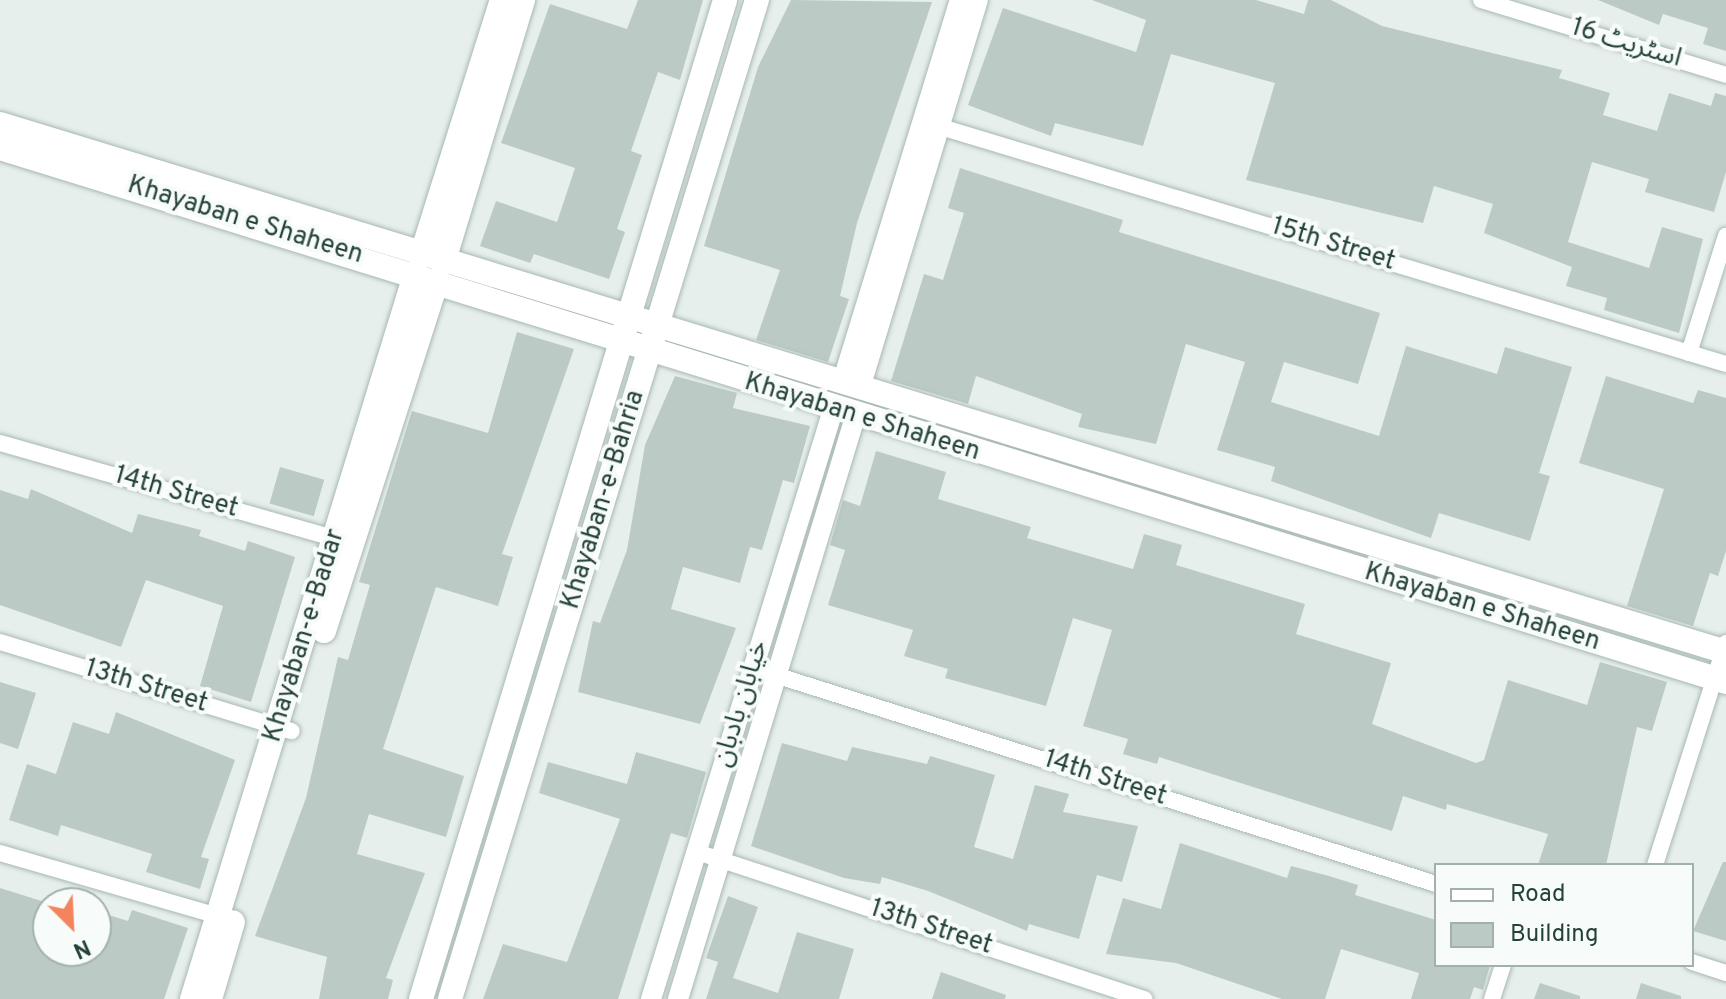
<!DOCTYPE html>
<html>
<head>
<meta charset="utf-8">
<style>
	body { margin:0 }
	#map { position:relative; width:1726px; height:999px; overflow:hidden; background:#e6efeb; font-family:Overpass,"Noto Sans Arabic",sans-serif }
	div>[style] { position:absolute }
	.building>* { inset:0; background:#bbcac4; transform-origin:0 0 }
	.roads { filter:drop-shadow(0 0 2px #a8b8b2) drop-shadow(0 0 2px #a8b8b2) }
	.minor>* { height:16px; margin:-8px; padding:0 8px; transform-origin:8px; border-radius:8px; background:#fff }
	.tertiary>* { height:20px; margin:-10px; padding:0 10px; transform-origin:10px; border-radius:10px; background:#fff }
	.secondary>* { height:24px; margin:-12px; padding:0 12px; transform-origin:12px; border-radius:12px; background:#fff }
	span { translate:-50% -50%; white-space:nowrap; text-align:center; line-height:1.15; -webkit-text-stroke:8px #f7fbf9; paint-order:stroke }
	.street-label { font-size:26px; color:#24423a }
	.legend { position:absolute; left:1434px; top:863px; width:260px; height:104px; box-sizing:border-box; background:#f7fbf9; border:2px solid #a3b1ad; margin:0; padding:10px 14px; list-style:none; font-size:24px; color:#24423a }
	.legend li { display:flex; align-items:center; gap:16px; height:40px }
	.legend b { width:40px; border:2px solid #a3b1ad }
	.north { position:absolute; left:32px; top:887px; width:80px; height:80px; box-sizing:border-box; background:#f7fbf9; border:2px solid #a3b1ad; border-radius:50%; rotate:156deg; font-size:22px; font-weight:700; line-height:32px; text-align:center; color:#24423a }
	.north::after { content:''; display:block; margin:auto; width:28px; height:36px; background:#f4845f; clip-path:polygon(50% 0,100% 100%,50% 72%,0 100%) }
</style>
</head>
<body>
<div id="map">
	<div class="building">
		<div style="clip-path:polygon(638px 0,703px 0,680px 80px,658px 72px,631px 151px,642px 155px,617px 229px,625px 232px,609px 279px,534px 254px,530px 263px,480px 246px,496px 201px,557px 222px,575px 168px,501px 143px,550px 4px,627px 29px)"></div>
		<div style="clip-path:polygon(791px 0,932px 2px,857px 223px,840px 296px,849px 299px,828px 362px,756px 340px,780px 270px,704px 246px,758px 67px)"></div>
		<div style="clip-path:polygon(1092px 0,1256px 0,1304px 14px,1308px 0,1331px 0,1382px 26px,1562px 70px,1559px 78px,1610px 93px,1603px 115px,1657px 131px,1669px 93px,1711px 106px,1715px 93px,1726px 96px,1726px 172px,1714px 212px,1645px 192px,1649px 179px,1592px 162px,1568px 242px,1649px 268px,1662px 227px,1703px 239px,1679px 333px,1604px 310px,1607px 298px,1566px 286px,1572px 267px,1484px 233px,1493px 204px,1434px 186px,1423px 223px,1246px 180px,1275px 83px,1171px 54px,1143px 146px,1055px 123px,1051px 136px,968px 105px,1003px 8px,1136px 52px,1146px 20px)"></div>
		<div style="clip-path:polygon(1598px 0,1726px 0,1726px 51px,1703px 44px,1708px 28px,1663px 14px,1659px 25px)"></div>
		<div style="clip-path:polygon(960px 168px,1123px 220px,1119px 232px,1380px 313px,1358px 384px,1284px 362px,1271px 402px,1379px 436px,1406px 346px,1497px 374px,1505px 347px,1572px 367px,1539px 473px,1550px 476px,1530px 541px,1439px 513px,1431px 538px,1271px 481px,1275px 467px,1217px 450px,1245px 362px,1186px 344px,1156px 444px,1078px 427px,1082px 414px,976px 376px,968px 404px,891px 381px,924px 274px,943px 280px,964px 213px,948px 208px)"></div>
		<div style="clip-path:polygon(517px 332px,574px 349px,502px 554px,513px 557px,498px 606px,436px 587px,383px 749px,464px 776px,446px 837px,369px 814px,357px 854px,425px 873px,386px 978px,393px 980px,388px 999px,319px 999px,327px 957px,255px 936px,306px 798px,338px 657px,348px 660px,370px 585px,359px 582px,412px 411px,488px 433px)"></div>
		<div style="clip-path:polygon(675px 376px,737px 393px,733px 408px,810px 426px,794px 483px,783px 480px,762px 550px,750px 547px,740px 583px,683px 567px,671px 609px,736px 628px,700px 724px,578px 692px,593px 621px,600px 623px,627px 550px,645px 445px)"></div>
		<div style="clip-path:polygon(1606px 376px,1693px 403px,1698px 390px,1726px 398px,1726px 551px,1718px 576px,1710px 573px,1693px 626px,1627px 606px,1664px 489px,1579px 463px)"></div>
		<div style="clip-path:polygon(876px 451px,946px 472px,938px 499px,1031px 527px,1027px 538px,1133px 569px,1144px 534px,1182px 545px,1176px 565px,1305px 604px,1296px 634px,1391px 663px,1372px 724px,1476px 763px,1484px 760px,1508px 680px,1587px 705px,1600px 662px,1667px 682px,1652px 731px,1637px 727px,1606px 865px,1538px 865px,1548px 834px,1447px 804px,1446px 810px,1403px 796px,1392px 831px,1159px 757px,1157px 764px,1123px 754px,1128px 739px,1083px 726px,1112px 630px,1073px 618px,1046px 706px,945px 678px,948px 669px,904px 656px,913px 630px,828px 605px,845px 550px,830px 545px,843px 500px,860px 506px)"></div>
		<div style="left:280px;top:467px;width:46px;height:38px;rotate:16deg"></div>
		<div style="clip-path:polygon(31px 489px,132px 533px,138px 514px,201px 530px,199px 536px,245px 551px,248px 541px,295px 557px,251px 702px,200px 686px,223px 606px,146px 580px,121px 647px,0 605px,0 490px,28px 499px)"></div>
		<div style="clip-path:polygon(0 682px,36px 693px,18px 749px,0 743px)"></div>
		<div style="clip-path:polygon(116px 712px,235px 760px,201px 857px,209px 859px,200px 889px,146px 872px,152px 854px,61px 825px,58px 836px,9px 820px,27px 764px,56px 774px,73px 722px,109px 734px)"></div>
		<div style="clip-path:polygon(782px 743px,847px 761px,852px 747px,927px 764px,930px 756px,995px 775px,974px 847px,1013px 859px,1035px 785px,1069px 794px,1063px 812px,1138px 826px,1122px 882px,1097px 875px,1079px 939px,1029px 924px,1027px 931px,928px 891px,882px 877px,880px 884px,844px 878px,751px 846px)"></div>
		<div style="clip-path:polygon(636px 752px,706px 772px,687px 838px,671px 833px,618px 999px,483px 999px,503px 944px,567px 962px,620px 819px,539px 793px,548px 762px,627px 784px)"></div>
		<div style="clip-path:polygon(1180px 843px,1287px 878px,1291px 866px,1329px 876px,1358px 885px,1355px 895px,1436px 920px,1436px 965px,1490px 965px,1483px 990px,1474px 987px,1470px 999px,1411px 999px,1419px 973px,1341px 949px,1325px 999px,1282px 999px,1176px 963px,1106px 954px,1123px 898px,1161px 909px)"></div>
		<div style="clip-path:polygon(1723px 862px,1726px 862px,1726px 941px,1693px 931px)"></div>
		<div style="clip-path:polygon(0 888px,48px 903px,48px 951px,96px 951px,96px 911px,128px 921px,132px 910px,188px 928px,164px 999px,0 999px)"></div>
		<div style="clip-path:polygon(728px 896px,758px 907px,733px 978px,778px 993px,797px 932px,854px 949px,839px 999px,706px 999px,718px 962px,706px 958px)"></div>
		<div style="clip-path:polygon(941px 972px,1006px 995px,1005px 999px,932px 999px)"></div>
		<div style="clip-path:polygon(1540px 983px,1580px 996px,1580px 999px,1534px 999px)"></div>
		<div style="clip-path:polygon(1641px 983px,1681px 996px,1681px 999px,1636px 999px)"></div>
	</div>
	<div class="roads">
		<div class="minor">
			<div style="left:1481px;top:0;width:256px;rotate:17deg"></div>
			<div style="left:931px;top:124px;width:830px;rotate:16.8deg"></div>
			<div style="left:1689px;top:353px;width:123px;rotate:-72.5deg"></div>
			<div style="left:0;top:443px;width:355px;rotate:15.9deg"></div>
			<div style="left:0;top:642px;width:305px;rotate:17deg"></div>
			<div style="left:753px;top:668px;width:716px;rotate:17.55deg"></div>
			<div style="left:697px;top:852px;width:471px;rotate:18.2deg"></div>
			<div style="left:0;top:853px;width:234px;rotate:16.1deg"></div>
			<div style="left:1655px;top:865px;width:233px;rotate:-72.3deg"></div>
			<div style="left:1692px;top:962px;width:36px;rotate:18deg"></div>
			<div style="left:1492px;top:999px;width:36px;rotate:-72deg"></div>
		</div>
		<div class="tertiary">
			<div style="left:842px;top:383px;width:401px;rotate:-72.9deg"></div>
			<div style="left:860px;top:388px;width:406px;rotate:-73.1deg"></div>
			<div style="left:651px;top:999px;width:616px;rotate:-72.83deg"></div>
			<div style="left:678px;top:999px;width:608px;rotate:-73.08deg"></div>
		</div>
		<div class="secondary">
			<div style="left:0;top:124px;width:1805px;rotate:17.01deg"></div>
			<div style="left:0;top:148px;width:1807px;rotate:17.19deg"></div>
			<div style="left:423px;top:250px;width:262px;rotate:-72.5deg"></div>
			<div style="left:445px;top:257px;width:269px;rotate:-73.1deg"></div>
			<div style="left:324px;top:631px;width:370px;rotate:-72.1deg"></div>
			<div style="left:192px;top:999px;width:761px;rotate:-72.88deg"></div>
			<div style="left:210px;top:999px;width:80px;rotate:-73.4deg"></div>
			<div style="left:421px;top:999px;width:1044px;rotate:-73.07deg"></div>
			<div style="left:450px;top:999px;width:1045px;rotate:-72.92deg"></div>
		</div>
	</div>
	<div class="street-label">
		<span style="left:1626px;top:44px;rotate:17deg">اسٹریٹ 16</span>
		<span style="left:245px;top:221px;rotate:17deg">Khayaban e Shaheen</span>
		<span style="left:1333px;top:245px;rotate:17deg">15th Street</span>
		<span style="left:862px;top:418px;rotate:17deg">Khayaban e Shaheen</span>
		<span style="left:176px;top:493px;rotate:16deg">14th Street</span>
		<span style="left:604px;top:500px;rotate:-73deg">Khayaban-e-Bahria</span>
		<span style="left:1482px;top:608px;rotate:17deg">Khayaban e Shaheen</span>
		<span style="left:305px;top:636px;rotate:-73deg">Khayaban-e-Badar</span>
		<span style="left:146px;top:687px;rotate:17deg">13th Street</span>
		<span style="left:742px;top:704px;rotate:-73deg">خیابان بادبان</span>
		<span style="left:1105px;top:779px;rotate:18deg">14th Street</span>
		<span style="left:931px;top:928px;rotate:18deg">13th Street</span>
	</div>
	<ul class="legend">
	<li><b style="height:10px;background:#fff"></b>Road</li>
	<li><b style="height:22px;background:#bbcac4"></b>Building</li>
	</ul>
	<div class="north">N</div>
</div>
</body>
</html>
